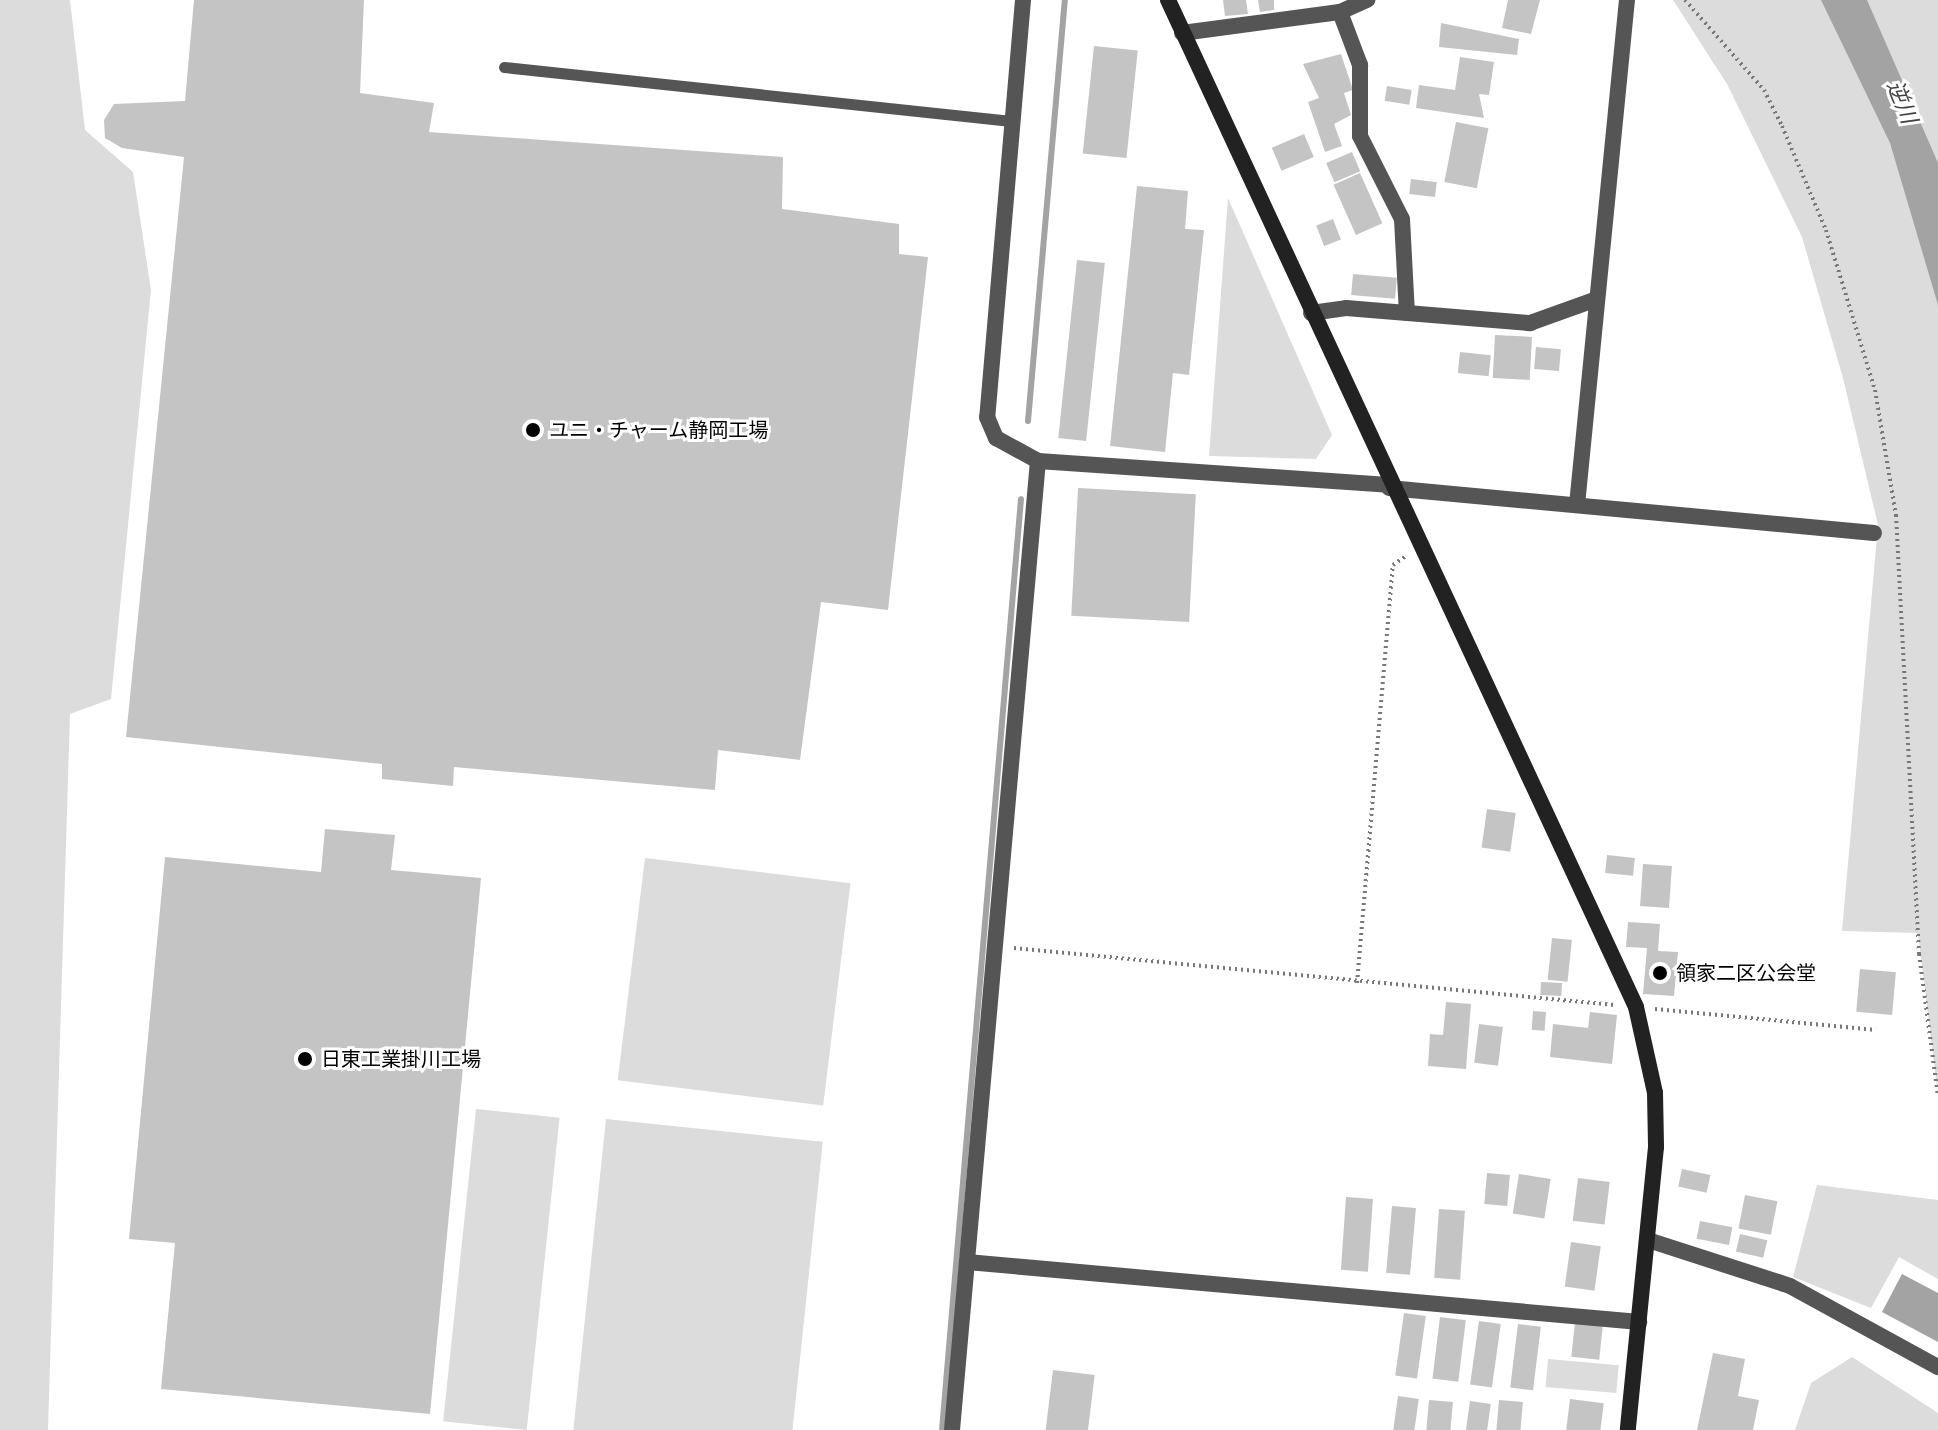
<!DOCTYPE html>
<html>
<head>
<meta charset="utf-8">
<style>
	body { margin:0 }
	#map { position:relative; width:1938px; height:1430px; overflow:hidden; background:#fff; font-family:"Fira Sans","Noto Sans JP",sans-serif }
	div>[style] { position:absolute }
	.green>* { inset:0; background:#dcdcdc; transform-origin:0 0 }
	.water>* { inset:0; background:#a3a3a3 }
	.stream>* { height:6px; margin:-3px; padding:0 3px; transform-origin:3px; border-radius:3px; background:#a3a3a3 }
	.building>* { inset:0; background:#c4c4c4; transform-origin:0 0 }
	.path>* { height:4px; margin-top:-2px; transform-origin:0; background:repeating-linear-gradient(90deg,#777 0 2px,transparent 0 6px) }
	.lane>* { height:11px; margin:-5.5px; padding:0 5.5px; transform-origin:5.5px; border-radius:5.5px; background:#555 }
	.street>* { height:16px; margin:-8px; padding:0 8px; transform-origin:8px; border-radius:8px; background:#555 }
	.secondary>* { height:16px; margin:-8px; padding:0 8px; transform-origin:8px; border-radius:8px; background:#222 }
	.dots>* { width:22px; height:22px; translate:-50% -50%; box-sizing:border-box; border:4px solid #fff; border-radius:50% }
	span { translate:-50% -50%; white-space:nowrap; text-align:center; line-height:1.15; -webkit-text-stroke:6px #fff; paint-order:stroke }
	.poi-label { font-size:20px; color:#000 }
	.left { translate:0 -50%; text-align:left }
	.water-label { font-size:22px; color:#444; font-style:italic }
</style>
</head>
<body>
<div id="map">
	<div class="green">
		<div style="clip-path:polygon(0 0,70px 0,85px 130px,133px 172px,151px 290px,111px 699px,70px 714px,48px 1430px,0 1430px)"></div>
		<div style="clip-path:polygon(1673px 0,1938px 0,1938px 1095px,1918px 933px,1842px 931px,1878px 525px,1843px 378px,1802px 237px,1727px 84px)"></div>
		<div style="clip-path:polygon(1228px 198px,1332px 435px,1316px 459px,1209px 456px)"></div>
		<div style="left:645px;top:858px;width:207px;height:224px;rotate:7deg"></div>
		<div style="left:476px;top:1109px;width:84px;height:314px;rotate:6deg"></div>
		<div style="left:606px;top:1119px;width:218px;height:313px;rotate:6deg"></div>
		<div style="clip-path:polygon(1817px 1185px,1938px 1200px,1938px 1279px,1899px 1257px,1871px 1308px,1793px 1277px)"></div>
		<div style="clip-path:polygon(1852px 1357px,1938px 1413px,1938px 1430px,1795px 1430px,1811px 1383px)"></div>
		<div style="left:1548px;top:1359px;width:71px;height:28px;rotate:5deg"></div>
	</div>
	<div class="water">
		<div style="clip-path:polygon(1821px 0,1867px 0,1938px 163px,1938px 305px,1890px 143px)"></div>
		<div style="clip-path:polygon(1902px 1274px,1938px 1293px,1938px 1342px,1882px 1312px)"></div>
	</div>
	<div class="stream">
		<div style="left:1028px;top:421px;width:423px;rotate:-85deg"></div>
		<div style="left:942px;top:1430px;width:934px;rotate:-85.15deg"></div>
	</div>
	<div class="building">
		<div style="clip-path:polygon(194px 0,364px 0,360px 93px,434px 103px,429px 132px,783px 157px,782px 209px,899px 224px,899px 254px,928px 257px,888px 610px,821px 602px,800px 760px,718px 750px,715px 790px,454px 767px,453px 786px,382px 779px,382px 764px,126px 737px,184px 157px,122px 148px,105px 138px,104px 120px,114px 104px,185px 101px)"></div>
		<div style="clip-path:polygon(1223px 0,1246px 0,1248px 14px,1225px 16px)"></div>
		<div style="clip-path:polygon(1258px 0,1274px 0,1274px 10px,1260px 12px)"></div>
		<div style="clip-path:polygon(1508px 0,1540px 0,1531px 34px,1502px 28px)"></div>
		<div style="clip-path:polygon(1441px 23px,1519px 39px,1517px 55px,1439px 47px)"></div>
		<div style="left:1094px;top:46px;width:44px;height:108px;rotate:6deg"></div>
		<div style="clip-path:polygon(1341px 54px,1353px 90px,1344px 93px,1351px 115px,1334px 124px,1342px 146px,1325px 152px,1308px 102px,1319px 98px,1303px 64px)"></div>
		<div style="clip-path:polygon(1460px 57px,1494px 62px,1489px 95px,1479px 94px,1484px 118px,1416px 108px,1419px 85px,1455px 90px)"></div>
		<div style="left:1387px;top:86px;width:25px;height:15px;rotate:9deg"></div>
		<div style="left:1456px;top:122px;width:33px;height:61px;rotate:11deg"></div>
		<div style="left:1304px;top:134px;width:25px;height:35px;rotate:67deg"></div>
		<div style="left:1352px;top:152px;width:21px;height:28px;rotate:67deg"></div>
		<div style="left:1360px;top:173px;width:55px;height:29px;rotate:66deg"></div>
		<div style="left:1411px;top:179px;width:26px;height:15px;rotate:7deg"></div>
		<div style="clip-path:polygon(1137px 186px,1188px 191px,1185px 229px,1204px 230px,1189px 375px,1173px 373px,1165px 452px,1110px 446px)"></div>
		<div style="left:1333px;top:219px;width:22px;height:18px;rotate:69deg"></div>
		<div style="left:1077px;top:260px;width:28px;height:179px;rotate:6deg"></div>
		<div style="left:1353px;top:274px;width:44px;height:21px;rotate:5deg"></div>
		<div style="left:1495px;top:335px;width:37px;height:43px;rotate:3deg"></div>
		<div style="left:1536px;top:347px;width:25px;height:22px;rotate:5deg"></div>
		<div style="left:1460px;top:352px;width:31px;height:21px;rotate:6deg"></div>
		<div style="left:1078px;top:488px;width:118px;height:128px;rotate:3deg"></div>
		<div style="left:1487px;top:809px;width:29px;height:39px;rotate:8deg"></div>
		<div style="clip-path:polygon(325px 829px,395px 835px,391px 870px,481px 878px,430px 1414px,161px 1389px,175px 1243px,129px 1239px,165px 857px,321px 872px)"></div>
		<div style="left:1607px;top:855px;width:28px;height:18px;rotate:6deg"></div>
		<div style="left:1643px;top:864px;width:29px;height:42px;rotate:4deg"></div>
		<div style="clip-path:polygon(1628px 922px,1660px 924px,1658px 951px,1678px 952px,1674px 996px,1643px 994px,1647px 948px,1626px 947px)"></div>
		<div style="left:1552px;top:938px;width:20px;height:42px;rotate:6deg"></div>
		<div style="left:1860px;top:969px;width:36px;height:43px;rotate:5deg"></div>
		<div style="left:1541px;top:982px;width:21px;height:13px;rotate:3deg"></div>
		<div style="clip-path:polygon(1446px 1002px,1471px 1004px,1466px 1069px,1428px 1066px,1430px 1034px,1443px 1035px)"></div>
		<div style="left:1533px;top:1011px;width:13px;height:19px;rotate:4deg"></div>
		<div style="clip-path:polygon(1590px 1012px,1617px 1015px,1612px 1064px,1550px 1057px,1553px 1024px,1588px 1028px)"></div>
		<div style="left:1479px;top:1024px;width:24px;height:39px;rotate:7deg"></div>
		<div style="left:1682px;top:1169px;width:29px;height:18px;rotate:12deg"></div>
		<div style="left:1487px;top:1173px;width:23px;height:31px;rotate:5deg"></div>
		<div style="left:1519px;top:1174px;width:32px;height:40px;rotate:9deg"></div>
		<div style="left:1578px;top:1178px;width:32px;height:43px;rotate:7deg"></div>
		<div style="left:1745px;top:1195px;width:33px;height:34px;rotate:11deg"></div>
		<div style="left:1346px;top:1197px;width:27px;height:73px;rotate:4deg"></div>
		<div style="left:1392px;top:1206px;width:24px;height:67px;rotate:5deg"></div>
		<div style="left:1439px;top:1209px;width:26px;height:69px;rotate:4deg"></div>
		<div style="left:1700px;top:1221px;width:33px;height:18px;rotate:11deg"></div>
		<div style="left:1740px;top:1234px;width:28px;height:18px;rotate:13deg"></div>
		<div style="left:1571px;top:1242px;width:30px;height:45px;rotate:8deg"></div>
		<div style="left:1404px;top:1313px;width:22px;height:63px;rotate:8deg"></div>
		<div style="left:1440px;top:1317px;width:26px;height:62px;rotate:7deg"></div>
		<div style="left:1479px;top:1321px;width:22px;height:64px;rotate:8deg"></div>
		<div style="left:1575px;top:1322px;width:28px;height:35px;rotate:6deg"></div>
		<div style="left:1518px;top:1324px;width:23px;height:64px;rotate:7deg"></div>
		<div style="clip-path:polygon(1713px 1353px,1745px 1359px,1738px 1396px,1759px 1400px,1753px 1430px,1697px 1430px)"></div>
		<div style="left:1053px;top:1370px;width:42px;height:61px;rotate:7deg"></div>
		<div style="left:1398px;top:1396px;width:21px;height:34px;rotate:8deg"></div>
		<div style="left:1570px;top:1399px;width:34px;height:31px;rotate:7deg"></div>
		<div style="left:1429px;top:1400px;width:24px;height:30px;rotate:5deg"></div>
		<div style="left:1499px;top:1400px;width:24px;height:30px;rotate:5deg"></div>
		<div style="left:1470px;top:1401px;width:21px;height:29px;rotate:8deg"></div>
	</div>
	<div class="path">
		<div style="left:1685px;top:0;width:120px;rotate:48.7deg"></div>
		<div style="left:1764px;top:90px;width:40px;rotate:63.4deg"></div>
		<div style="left:1782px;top:126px;width:113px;rotate:67.1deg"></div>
		<div style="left:1826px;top:230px;width:167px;rotate:73deg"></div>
		<div style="left:1875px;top:390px;width:127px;rotate:80.5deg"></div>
		<div style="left:1896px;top:515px;width:440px;rotate:87deg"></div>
		<div style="left:1919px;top:954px;width:143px;rotate:82.4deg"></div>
		<div style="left:1014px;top:948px;width:604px;rotate:5.42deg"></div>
		<div style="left:1357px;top:983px;width:420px;rotate:-85.1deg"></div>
		<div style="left:1393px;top:565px;width:16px;rotate:-35deg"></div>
		<div style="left:1655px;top:1009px;width:222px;rotate:5.4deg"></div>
	</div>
	<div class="lane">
		<div style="left:504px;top:67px;width:510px;rotate:6.08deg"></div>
	</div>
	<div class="street">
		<div style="left:1023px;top:0;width:419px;rotate:94.9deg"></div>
		<div style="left:987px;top:417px;width:23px;rotate:67deg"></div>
		<div style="left:996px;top:438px;width:48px;rotate:28.7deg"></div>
		<div style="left:1038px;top:461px;width:351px;rotate:3.9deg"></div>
		<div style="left:1340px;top:12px;width:57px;rotate:69.3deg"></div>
		<div style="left:1360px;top:65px;width:71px;rotate:90deg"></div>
		<div style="left:1360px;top:136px;width:93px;rotate:63.2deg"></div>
		<div style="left:1402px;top:219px;width:94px;rotate:87deg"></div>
		<div style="left:1182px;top:33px;width:159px;rotate:-7.6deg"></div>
		<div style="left:1340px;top:12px;width:30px;rotate:-24deg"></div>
		<div style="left:1311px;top:313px;width:35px;rotate:-8deg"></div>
		<div style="left:1346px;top:308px;width:185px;rotate:4.7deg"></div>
		<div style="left:1530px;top:323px;width:71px;rotate:-19.7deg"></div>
		<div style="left:1389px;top:488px;width:487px;rotate:5.3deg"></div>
		<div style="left:1577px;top:505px;width:507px;rotate:-84.35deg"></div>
		<div style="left:1648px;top:1240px;width:149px;rotate:17.9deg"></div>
		<div style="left:1790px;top:1286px;width:169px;rotate:28.7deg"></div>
		<div style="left:967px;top:1262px;width:675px;rotate:5.1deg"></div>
		<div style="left:952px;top:1430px;width:973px;rotate:-84.93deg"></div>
	</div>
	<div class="secondary">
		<div style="left:1168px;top:0;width:1110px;rotate:65.07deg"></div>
		<div style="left:1636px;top:1007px;width:88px;rotate:77.5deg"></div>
		<div style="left:1655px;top:1093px;width:54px;rotate:88.9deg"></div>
		<div style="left:1656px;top:1147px;width:284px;rotate:95.7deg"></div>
	</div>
	<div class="dots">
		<div style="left:533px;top:430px;background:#000"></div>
		<div style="left:1660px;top:973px;background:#000"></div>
		<div style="left:305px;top:1059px;background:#000"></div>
	</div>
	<div class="poi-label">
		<span class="left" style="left:549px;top:430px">ユニ・チャーム静岡工場</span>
		<span class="left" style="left:1676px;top:973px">領家二区公会堂</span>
		<span class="left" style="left:321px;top:1059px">日東工業掛川工場</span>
	</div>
	<div class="water-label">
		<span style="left:1902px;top:102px;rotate:68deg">逆川</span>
	</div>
</div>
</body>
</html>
